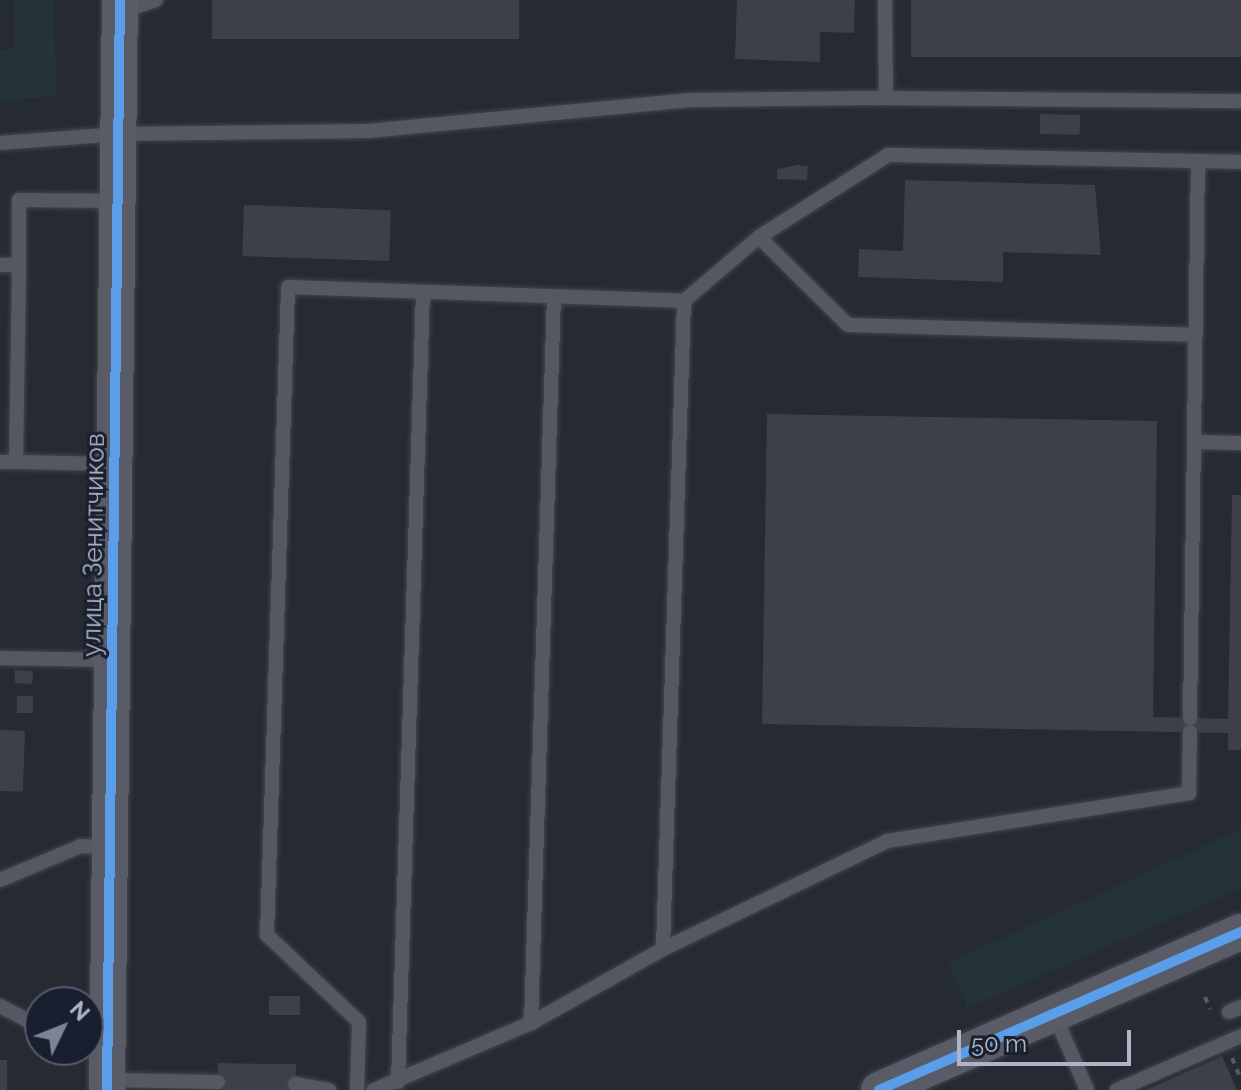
<!DOCTYPE html>
<html>
<head>
<meta charset="utf-8">
<style>
	body { margin:0 }
	#map { position:relative; width:1241px; height:1090px; overflow:hidden; background:#262a33; font-family:Raleway,sans-serif }
	div>[style] { position:absolute }
	.green>* { inset:0; background:#233339 }
	.building>* { inset:0; background:#3d404a; transform-origin:0 0 }
	.path>* { height:4px; margin-top:-2px; transform-origin:0; background:repeating-linear-gradient(90deg,#585d65 0 6px,transparent 0 12px) }
	.roads { filter:drop-shadow(0 0 2px #42454c) drop-shadow(0 0 2px #42454c) }
	.lane>* { height:14px; margin:-7px; padding:0 7px; transform-origin:7px; border-radius:7px; background:#555862 }
	.secondary>* { height:36px; margin:-18px; padding:0 18px; transform-origin:18px; border-radius:18px; background:#595c67 }
	.cycleway>* { height:10px; margin:-5px; padding:0 5px; transform-origin:5px; border-radius:5px; background:#5a9eea }
	span { translate:-50% -50%; white-space:nowrap; text-align:center; line-height:1.15; -webkit-text-stroke:6px #191f2e; paint-order:stroke }
	.street-label { font-size:26px; color:#aeb4c6 }
	.north { position:absolute; left:24px; top:986px; width:80px; height:80px; box-sizing:border-box; background:#191f2e; border:2px solid #555b6b; border-radius:50%; rotate:47deg; font-size:22px; font-weight:700; line-height:32px; text-align:center; color:#aeb4c6 }
	.north::after { content:''; display:block; margin:auto; width:28px; height:36px; background:#7e8493; clip-path:polygon(50% 0,100% 100%,50% 72%,0 100%) }
	.scale { position:absolute; left:957px; top:1030px; width:174px; height:36px; box-sizing:border-box; border:4px solid #aeb4c6; border-top:0; padding-left:10px; font-size:24px; line-height:28px; white-space:nowrap; color:#aeb4c6; -webkit-text-stroke:6px #191f2e; paint-order:stroke }
</style>
</head>
<body>
<div id="map">
	<div class="green">
		<div style="clip-path:polygon(13px 0,54px 0,56px 96px,0 101px,0 50px,15px 48px)"></div>
		<div style="clip-path:polygon(1241px 829px,1241px 888px,968px 1008px,948px 963px)"></div>
	</div>
	<div class="building">
		<div style="left:212px;top:0;width:307px;height:39px"></div>
		<div style="clip-path:polygon(737px 0,855px 0,854px 33px,820px 32px,820px 62px,735px 59px)"></div>
		<div style="left:911px;top:0;width:330px;height:57px"></div>
		<div style="left:1040px;top:114px;width:40px;height:20px;rotate:1deg"></div>
		<div style="clip-path:polygon(798px 165px,808px 166px,807px 180px,777px 179px,777px 169px)"></div>
		<div style="clip-path:polygon(905px 180px,1095px 185px,1101px 255px,1003px 252px,1003px 282px,858px 277px,859px 249px,903px 251px)"></div>
		<div style="left:244px;top:205px;width:147px;height:51px;rotate:2deg"></div>
		<div style="clip-path:polygon(767px 414px,1157px 421px,1153px 717px,1228px 719px,1232px 495px,1241px 495px,1241px 750px,1228px 750px,1228px 733px,762px 724px)"></div>
		<div style="left:15px;top:670px;width:18px;height:13px;rotate:3deg"></div>
		<div style="left:17px;top:696px;width:16px;height:17px"></div>
		<div style="left:0;top:730px;width:25px;height:61px;rotate:2deg"></div>
		<div style="left:269px;top:996px;width:31px;height:19px"></div>
		<div style="clip-path:polygon(1222px 1056px,1237px 1090px,1146px 1090px)"></div>
		<div style="left:0;top:1060px;width:7px;height:30px"></div>
		<div style="left:218px;top:1063px;width:78px;height:27px;rotate:1deg"></div>
	</div>
	<div class="path">
		<div style="left:1205px;top:997px;width:13px;rotate:67deg"></div>
		<div style="left:1232px;top:1058px;width:23px;rotate:67deg"></div>
	</div>
	<div class="roads">
		<div class="lane">
			<div style="left:121px;top:12px;width:37px;rotate:-19deg"></div>
			<div style="left:886px;top:98px;width:355px;rotate:0.5deg"></div>
			<div style="left:0;top:143px;width:119px;rotate:-4.3deg"></div>
			<div style="left:119px;top:134px;width:249px;rotate:-0.7deg"></div>
			<div style="left:368px;top:131px;width:324px;rotate:-5.5deg"></div>
			<div style="left:691px;top:100px;width:195px;rotate:-0.6deg"></div>
			<div style="left:886px;top:98px;width:98px;rotate:-90.6deg"></div>
			<div style="left:759px;top:237px;width:125px;rotate:44.7deg"></div>
			<div style="left:848px;top:325px;width:348px;rotate:1.6deg"></div>
			<div style="left:0;top:265px;width:19px"></div>
			<div style="left:684px;top:301px;width:99px;rotate:-40.5deg"></div>
			<div style="left:759px;top:237px;width:153px;rotate:-32.4deg"></div>
			<div style="left:888px;top:155px;width:353px;rotate:1.1deg"></div>
			<div style="left:1194px;top:442px;width:47px;rotate:1.2deg"></div>
			<div style="left:0;top:462px;width:16px"></div>
			<div style="left:113px;top:464px;width:97px;rotate:-178.8deg"></div>
			<div style="left:16px;top:462px;width:197px;rotate:-89.1deg"></div>
			<div style="left:19px;top:265px;width:65px;rotate:-90deg"></div>
			<div style="left:19px;top:200px;width:97px;rotate:0.6deg"></div>
			<div style="left:0;top:658px;width:110px;rotate:1deg"></div>
			<div style="left:1190px;top:718px;width:557px;rotate:-89.18deg"></div>
			<div style="left:0;top:880px;width:88px;rotate:-22.8deg"></div>
			<div style="left:81px;top:846px;width:26px;rotate:4deg"></div>
			<div style="left:663px;top:949px;width:249px;rotate:-25.7deg"></div>
			<div style="left:887px;top:841px;width:306px;rotate:-9deg"></div>
			<div style="left:1189px;top:793px;width:61px;rotate:-89.1deg"></div>
			<div style="left:0;top:1006px;width:45px;rotate:27.7deg"></div>
			<div style="left:1229px;top:1012px;width:13px;rotate:-23deg"></div>
			<div style="left:1054px;top:1014px;width:83px;rotate:66.5deg"></div>
			<div style="left:531px;top:1023px;width:726px;rotate:-88.19deg"></div>
			<div style="left:108px;top:1080px;width:110px;rotate:1deg"></div>
			<div style="left:398px;top:1082px;width:790px;rotate:-88.19deg"></div>
			<div style="left:295px;top:1084px;width:35px;rotate:10deg"></div>
			<div style="left:357px;top:1090px;width:68px;rotate:-88.3deg"></div>
			<div style="left:359px;top:1022px;width:127px;rotate:-136.6deg"></div>
			<div style="left:267px;top:935px;width:648px;rotate:-88.14deg"></div>
			<div style="left:288px;top:287px;width:396px;rotate:2deg"></div>
			<div style="left:684px;top:301px;width:648px;rotate:91.86deg"></div>
			<div style="left:663px;top:949px;width:151px;rotate:150.7deg"></div>
			<div style="left:531px;top:1023px;width:171px;rotate:156.9deg"></div>
			<div style="left:1117px;top:1090px;width:135px;rotate:-23.5deg"></div>
		</div>
		<div class="secondary">
			<div style="left:107px;top:1090px;width:1090px;rotate:-89.32deg"></div>
			<div style="left:879px;top:1090px;width:395px;rotate:-23.6deg"></div>
		</div>
	</div>
	<div class="cycleway">
		<div style="left:107px;top:1090px;width:1090px;rotate:-89.32deg"></div>
		<div style="left:879px;top:1090px;width:395px;rotate:-23.6deg"></div>
	</div>
	<div class="street-label">
		<span style="left:94px;top:545px;rotate:-89deg">улица Зенитчиков</span>
	</div>
	<div class="north">N</div>
	<div class="scale">50 m</div>
</div>
</body>
</html>
